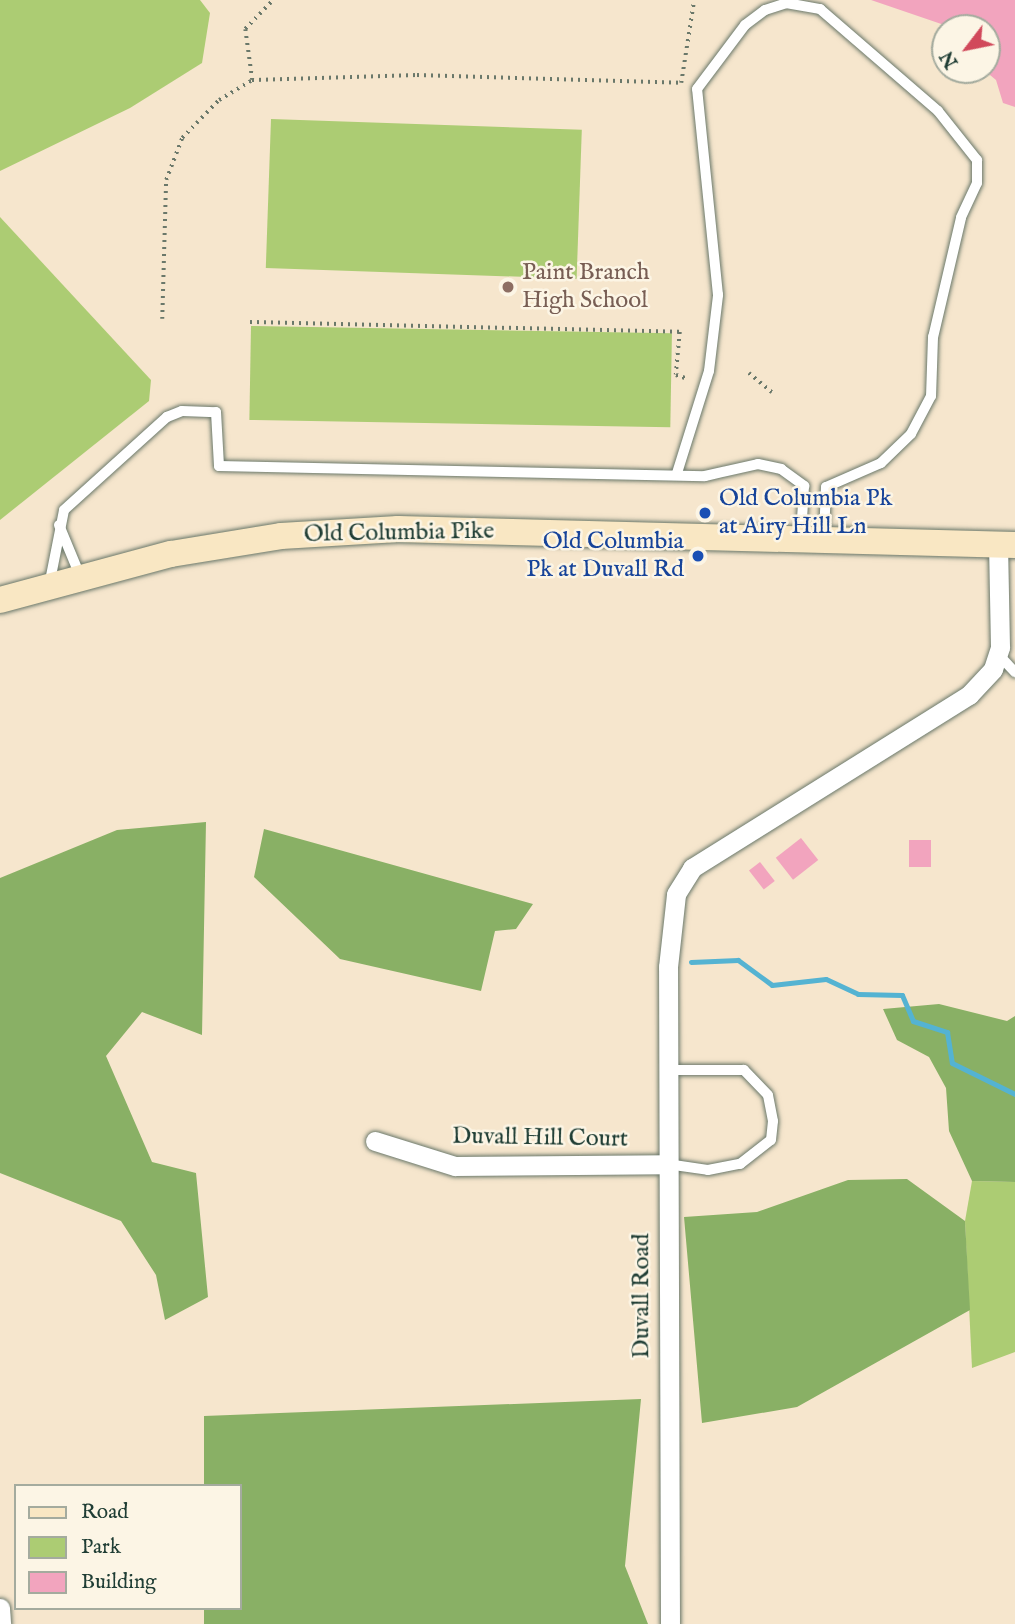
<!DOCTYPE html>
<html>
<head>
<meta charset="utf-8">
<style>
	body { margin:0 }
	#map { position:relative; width:1015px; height:1624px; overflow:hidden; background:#f6e6cd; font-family:"IM FELL English",serif }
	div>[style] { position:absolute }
	.green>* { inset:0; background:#accc73; transform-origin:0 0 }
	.forest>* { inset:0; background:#89b065 }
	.stream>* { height:5px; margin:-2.5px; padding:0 2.5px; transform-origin:2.5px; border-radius:2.5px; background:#54b3d2 }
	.building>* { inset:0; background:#f2a4be; transform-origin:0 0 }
	.path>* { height:3.5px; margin-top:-1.75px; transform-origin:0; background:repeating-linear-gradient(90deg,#6a786a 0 2px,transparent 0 7px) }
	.roads { filter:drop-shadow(0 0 2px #6a786a) drop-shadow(0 0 2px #6a786a) }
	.service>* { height:10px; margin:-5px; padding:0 5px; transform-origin:5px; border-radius:5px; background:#fff }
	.minor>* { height:19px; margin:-9.5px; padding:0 9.5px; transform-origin:9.5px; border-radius:9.5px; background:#fff }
	.secondary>* { height:26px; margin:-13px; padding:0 13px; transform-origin:13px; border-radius:13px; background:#f9e7c3 }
	.dots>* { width:19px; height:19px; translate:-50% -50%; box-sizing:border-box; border:4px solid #fcf5e5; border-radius:50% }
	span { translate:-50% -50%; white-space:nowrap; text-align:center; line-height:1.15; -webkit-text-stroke:5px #fcf5e5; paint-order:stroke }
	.education-label { font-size:24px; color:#785e54 }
	.left { translate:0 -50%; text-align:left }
	.transit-label { font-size:24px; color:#164399 }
	.right { translate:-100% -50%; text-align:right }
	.street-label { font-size:24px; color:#1f3d34 }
	.legend { position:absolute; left:14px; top:1484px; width:228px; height:126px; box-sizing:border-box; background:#fcf5e5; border:2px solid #a4ab9e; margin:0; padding:9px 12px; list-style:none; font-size:21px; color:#1f3d34 }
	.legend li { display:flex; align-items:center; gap:14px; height:35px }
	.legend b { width:35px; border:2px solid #a4ab9e }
	.north { position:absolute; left:931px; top:14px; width:70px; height:70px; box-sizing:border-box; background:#fcf5e5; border:2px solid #a4ab9e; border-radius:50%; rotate:238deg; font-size:19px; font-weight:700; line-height:28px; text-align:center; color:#1f3d34 }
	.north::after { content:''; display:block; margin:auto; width:24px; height:32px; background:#d1495b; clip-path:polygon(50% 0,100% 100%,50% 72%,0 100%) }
</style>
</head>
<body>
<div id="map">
	<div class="green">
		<div style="clip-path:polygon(0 0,200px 0,210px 13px,202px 63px,130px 108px,0 171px)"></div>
		<div style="left:271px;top:119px;width:311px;height:149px;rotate:2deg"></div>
		<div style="clip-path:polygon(0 217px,151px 380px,149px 401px,0 520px)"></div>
		<div style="left:251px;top:326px;width:421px;height:94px;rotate:1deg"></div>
		<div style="clip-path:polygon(972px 1181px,1015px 1182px,1015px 1352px,972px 1368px,965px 1221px)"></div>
	</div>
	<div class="forest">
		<div style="clip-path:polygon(206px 822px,202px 1035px,142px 1012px,106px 1056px,152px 1162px,196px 1173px,208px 1297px,165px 1320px,156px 1275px,121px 1221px,0 1173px,0 878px,117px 830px)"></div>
		<div style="clip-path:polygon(264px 829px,533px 904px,516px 929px,495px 931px,481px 991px,340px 959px,254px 877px)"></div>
		<div style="clip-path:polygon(939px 1004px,1007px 1021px,1015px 1016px,1015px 1182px,972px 1181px,949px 1131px,946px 1088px,929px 1057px,897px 1040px,883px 1009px)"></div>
		<div style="clip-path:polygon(907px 1179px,965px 1221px,970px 1310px,797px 1407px,702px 1423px,684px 1217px,757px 1212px,848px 1180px)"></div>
		<div style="clip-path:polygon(641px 1399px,625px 1566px,648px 1624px,204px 1624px,204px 1608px,240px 1608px,240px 1486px,204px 1486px,204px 1416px)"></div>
	</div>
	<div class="stream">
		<div style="left:691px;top:962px;width:47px;rotate:-2.4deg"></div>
		<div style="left:738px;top:960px;width:42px;rotate:36.3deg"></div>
		<div style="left:772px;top:985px;width:54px;rotate:-6.3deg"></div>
		<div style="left:826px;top:979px;width:35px;rotate:25deg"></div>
		<div style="left:858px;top:994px;width:44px;rotate:1.3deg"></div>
		<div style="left:902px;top:995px;width:28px;rotate:67deg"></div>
		<div style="left:913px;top:1021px;width:36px;rotate:18deg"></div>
		<div style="left:947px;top:1032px;width:31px;rotate:81deg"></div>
		<div style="left:952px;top:1063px;width:70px;rotate:26.2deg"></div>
	</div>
	<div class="building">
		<div style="clip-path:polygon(871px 0,1015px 0,1015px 107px,1003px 103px,996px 80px,984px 70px,987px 28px,953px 28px)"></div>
		<div style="left:801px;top:838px;width:28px;height:32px;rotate:52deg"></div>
		<div style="left:909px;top:840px;width:22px;height:27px"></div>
		<div style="left:760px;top:862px;width:24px;height:14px;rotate:52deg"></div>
	</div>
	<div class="path">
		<div style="left:252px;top:80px;width:51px;rotate:-97.8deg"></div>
		<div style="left:245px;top:29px;width:40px;rotate:-46deg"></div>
		<div style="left:162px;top:319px;width:139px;rotate:-88.4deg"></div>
		<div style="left:166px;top:180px;width:45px;rotate:-69.1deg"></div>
		<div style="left:182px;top:138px;width:53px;rotate:-45.8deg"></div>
		<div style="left:219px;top:100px;width:39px;rotate:-31deg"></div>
		<div style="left:252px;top:80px;width:165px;rotate:-1.7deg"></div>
		<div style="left:417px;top:75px;width:264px;rotate:1.7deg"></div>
		<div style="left:681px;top:83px;width:84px;rotate:-81.1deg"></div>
		<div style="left:250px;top:322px;width:430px;rotate:1.3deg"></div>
		<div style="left:680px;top:332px;width:43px;rotate:95.3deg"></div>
		<div style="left:676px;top:375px;width:13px;rotate:18deg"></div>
		<div style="left:749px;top:373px;width:30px;rotate:40deg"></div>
	</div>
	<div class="roads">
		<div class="service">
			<div style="left:677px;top:473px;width:107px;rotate:-72.6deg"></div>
			<div style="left:709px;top:371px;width:77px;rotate:-83.2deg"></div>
			<div style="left:718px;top:295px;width:207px;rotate:-95.8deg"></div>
			<div style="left:697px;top:89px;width:80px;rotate:-53.1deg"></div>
			<div style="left:745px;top:25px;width:25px;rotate:-37deg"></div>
			<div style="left:765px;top:10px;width:22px;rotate:-18deg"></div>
			<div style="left:786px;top:3px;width:35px;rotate:10deg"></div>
			<div style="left:820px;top:9px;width:156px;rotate:40.8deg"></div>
			<div style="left:938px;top:111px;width:63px;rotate:51.5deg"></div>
			<div style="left:977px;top:160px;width:23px;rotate:90deg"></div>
			<div style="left:977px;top:183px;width:38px;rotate:115deg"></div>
			<div style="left:961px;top:218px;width:122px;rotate:103.2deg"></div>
			<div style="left:933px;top:337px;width:59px;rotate:91.9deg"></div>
			<div style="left:931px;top:396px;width:43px;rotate:117.8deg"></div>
			<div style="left:911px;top:434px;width:42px;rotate:136deg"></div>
			<div style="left:881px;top:463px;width:60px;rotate:156.4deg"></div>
			<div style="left:826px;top:487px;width:50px;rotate:92.3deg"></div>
			<div style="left:59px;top:525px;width:57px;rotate:67.5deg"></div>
			<div style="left:49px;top:586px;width:77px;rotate:-78.8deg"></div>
			<div style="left:64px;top:510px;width:139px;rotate:-42.1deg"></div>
			<div style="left:167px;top:417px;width:16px;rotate:-22deg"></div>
			<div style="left:182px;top:411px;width:34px;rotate:2deg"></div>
			<div style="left:216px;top:412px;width:54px;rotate:86.8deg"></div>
			<div style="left:219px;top:466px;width:486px;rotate:1.2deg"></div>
			<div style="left:705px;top:476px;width:54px;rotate:-12.8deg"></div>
			<div style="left:758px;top:464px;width:24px;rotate:12deg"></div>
			<div style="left:781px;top:469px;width:29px;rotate:36deg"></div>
			<div style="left:804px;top:486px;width:51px;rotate:93.4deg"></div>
			<div style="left:998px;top:654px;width:25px;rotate:47deg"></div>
			<div style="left:667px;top:1164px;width:41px;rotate:8.3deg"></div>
			<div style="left:708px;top:1170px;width:33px;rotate:-11deg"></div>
			<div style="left:740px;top:1164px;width:39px;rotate:-38deg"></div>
			<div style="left:771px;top:1140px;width:19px;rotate:-84deg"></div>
			<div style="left:773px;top:1121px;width:26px;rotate:-101deg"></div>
			<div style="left:768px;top:1095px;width:35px;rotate:-134deg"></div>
			<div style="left:744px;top:1070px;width:77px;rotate:180deg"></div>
		</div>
		<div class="minor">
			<div style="left:375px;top:1141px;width:84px;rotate:17.4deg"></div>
			<div style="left:455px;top:1166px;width:211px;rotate:-0.5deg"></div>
			<div style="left:0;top:1608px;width:16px;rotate:86deg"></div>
			<div style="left:670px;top:1624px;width:657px;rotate:-90.17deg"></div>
			<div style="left:668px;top:967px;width:73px;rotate:-83.7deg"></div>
			<div style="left:676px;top:894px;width:31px;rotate:-58deg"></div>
			<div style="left:692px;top:868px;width:327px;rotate:-32deg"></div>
			<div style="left:969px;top:695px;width:35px;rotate:-47deg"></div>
			<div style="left:993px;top:669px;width:23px;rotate:-72deg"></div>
			<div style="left:1000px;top:647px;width:102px;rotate:-91.1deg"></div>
		</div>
		<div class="secondary">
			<div style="left:0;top:600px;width:177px;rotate:-15.1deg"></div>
			<div style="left:171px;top:554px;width:111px;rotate:-9.3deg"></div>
			<div style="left:281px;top:536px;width:117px;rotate:-3.4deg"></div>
			<div style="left:398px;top:529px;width:617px;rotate:1.49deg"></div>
		</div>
	</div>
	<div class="dots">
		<div style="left:508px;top:287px;background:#8d6e63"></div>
		<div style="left:705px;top:513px;background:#1a4fb4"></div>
		<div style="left:698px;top:556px;background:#1a4fb4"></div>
	</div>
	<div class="education-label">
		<span class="left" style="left:522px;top:287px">Paint Branch<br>High School</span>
	</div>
	<div class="transit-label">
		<span class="left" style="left:719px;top:513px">Old Columbia Pk<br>at Airy Hill Ln</span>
		<span class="right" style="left:684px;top:556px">Old Columbia<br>Pk at Duvall Rd</span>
	</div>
	<div class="street-label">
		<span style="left:399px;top:533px;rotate:-1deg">Old Columbia Pike</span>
		<span style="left:540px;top:1138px;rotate:1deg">Duvall Hill Court</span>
		<span style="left:642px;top:1296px;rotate:-90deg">Duvall Road</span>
	</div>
	<ul class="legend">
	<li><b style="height:9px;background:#f9e7c3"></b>Road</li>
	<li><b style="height:19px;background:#accc73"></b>Park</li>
	<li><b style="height:19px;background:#f2a4be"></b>Building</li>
	</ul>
	<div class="north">N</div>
</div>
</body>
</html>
